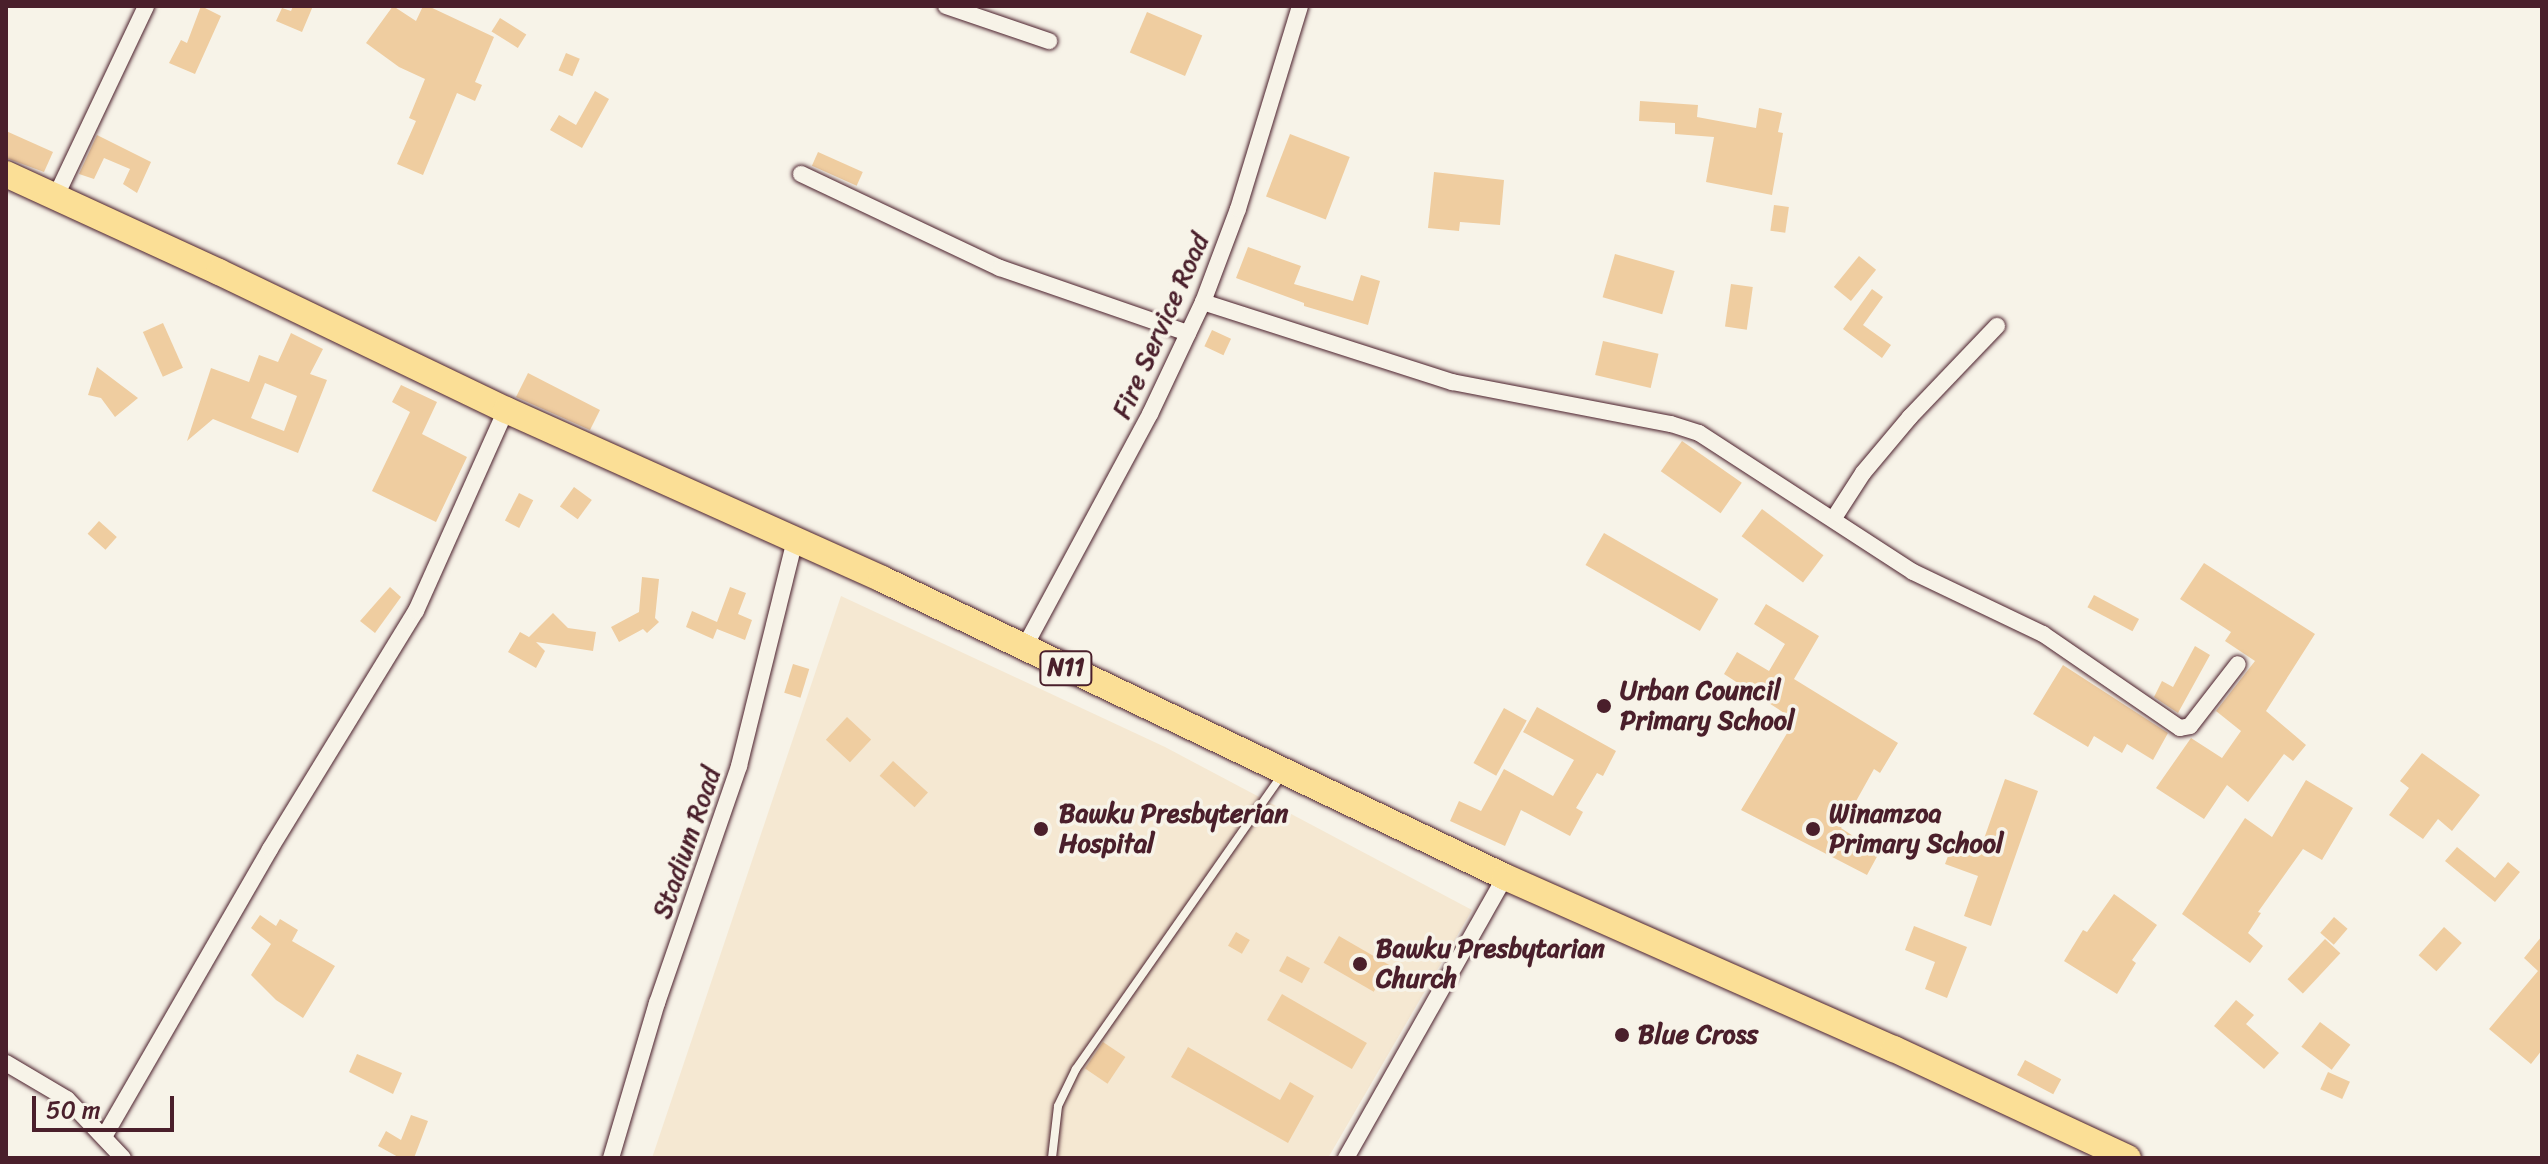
<!DOCTYPE html>
<html>
<head>
<meta charset="utf-8">
<style>
	body { margin:0 }
	#map { position:relative; width:2548px; height:1164px; overflow:hidden; background:#f7f3e8; font-family:Sriracha,sans-serif }
	div>[style] { position:absolute }
	.built>* { inset:0; background:#f5e8d2 }
	.building>* { inset:0; background:#efcda0; transform-origin:0 0 }
	.roads { filter:drop-shadow(0 0 2px #4a1f2b) drop-shadow(0 0 2px #4a1f2b) }
	.service>* { height:8px; margin:-4px; padding:0 4px; transform-origin:4px; border-radius:4px; background:#f7f3e8 }
	.minor>* { height:16px; margin:-8px; padding:0 8px; transform-origin:8px; border-radius:8px; background:#f7f3e8 }
	.trunk>* { height:26px; margin:-13px; padding:0 13px; transform-origin:13px; border-radius:13px; background:#fbdf96 }
	.dots>* { width:22px; height:22px; translate:-50% -50%; box-sizing:border-box; border:4px solid #f7f3e8; border-radius:50% }
	span { translate:-50% -50%; white-space:nowrap; text-align:center; line-height:1.15; -webkit-text-stroke:7px #f7f3e8; paint-order:stroke }
	.shield-label span { padding:2px 6px; background:#f7f3e8; border:2px solid; border-radius:6px; -webkit-text-stroke-width:0 }
	.shield-label { font-size:24px; color:#4a1f2b; font-weight:700 }
	.street-label { font-size:26px; color:#4a1f2b }
	.poi-label { font-size:26px; color:#4a1f2b; font-weight:700 }
	.left { translate:0 -50%; text-align:left }
	.frame { position:absolute; inset:0; border:8px solid #4a1f2b; pointer-events:none }
	.scale { position:absolute; left:32px; top:1096px; width:142px; height:36px; box-sizing:border-box; border:4px solid #4a1f2b; border-top:0; padding-left:10px; font-size:24px; line-height:28px; white-space:nowrap; color:#4a1f2b; -webkit-text-stroke:6px #f7f3e8; paint-order:stroke }
</style>
</head>
<body>
<div id="map">
	<div class="built">
		<div style="clip-path:polygon(841px 596px,1165px 747px,1472px 910px,1328px 1158px,652px 1158px)"></div>
	</div>
	<div class="building">
		<div style="clip-path:polygon(201px 6px,221px 16px,195px 74px,169px 63px,181px 40px,187px 43px)"></div>
		<div style="clip-path:polygon(293px 6px,313px 6px,302px 32px,276px 21px,282px 8px,291px 11px)"></div>
		<div style="clip-path:polygon(393px 6px,416px 21px,423px 6px,428px 6px,494px 37px,475px 82px,482px 85px,475px 101px,457px 93px,423px 175px,397px 164px,416px 121px,409px 118px,425px 79px,399px 67px,366px 43px)"></div>
		<div style="left:1147px;top:12px;width:60px;height:44px;rotate:23deg"></div>
		<div style="left:500px;top:18px;width:31px;height:16px;rotate:32deg"></div>
		<div style="left:566px;top:53px;width:15px;height:19px;rotate:23deg"></div>
		<div style="clip-path:polygon(595px 91px,609px 99px,582px 148px,550px 130px,559px 115px,576px 125px)"></div>
		<div style="clip-path:polygon(1640px 101px,1698px 105px,1697px 117px,1756px 128px,1759px 108px,1782px 113px,1778px 132px,1783px 133px,1772px 195px,1706px 182px,1714px 137px,1675px 134px,1675px 123px,1639px 121px)"></div>
		<div style="clip-path:polygon(6px 131px,53px 152px,44px 172px,6px 158px)"></div>
		<div style="left:1290px;top:134px;width:64px;height:67px;rotate:21deg"></div>
		<div style="clip-path:polygon(97px 135px,151px 162px,137px 193px,123px 184px,130px 169px,104px 158px,94px 179px,79px 174px)"></div>
		<div style="left:818px;top:152px;width:49px;height:15px;rotate:24deg"></div>
		<div style="clip-path:polygon(1434px 172px,1504px 180px,1500px 225px,1460px 222px,1459px 231px,1428px 228px)"></div>
		<div style="left:1774px;top:205px;width:15px;height:26px;rotate:8deg"></div>
		<div style="clip-path:polygon(1248px 247px,1301px 266px,1294px 284px,1353px 301px,1361px 275px,1380px 281px,1368px 325px,1304px 306px,1304px 303px,1236px 278px)"></div>
		<div style="left:1615px;top:254px;width:62px;height:45px;rotate:16deg"></div>
		<div style="left:1859px;top:256px;width:22px;height:40px;rotate:39deg"></div>
		<div style="left:1731px;top:284px;width:22px;height:43px;rotate:8deg"></div>
		<div style="clip-path:polygon(1872px 289px,1883px 297px,1863px 325px,1891px 345px,1882px 358px,1843px 329px)"></div>
		<div style="left:163px;top:323px;width:49px;height:22px;rotate:66deg"></div>
		<div style="left:1212px;top:330px;width:21px;height:18px;rotate:25deg"></div>
		<div style="clip-path:polygon(evenodd,291px 333px,323px 349px,310px 374px,327px 380px,298px 453px,213px 419px,187px 441px,211px 368px,249px 382px,259px 355px,278px 362px,291px 333px,265px 383px,297px 396px,284px 431px,251px 418px,265px 383px)"></div>
		<div style="left:1603px;top:341px;width:57px;height:35px;rotate:13deg"></div>
		<div style="clip-path:polygon(97px 367px,138px 398px,115px 417px,101px 398px,88px 395px)"></div>
		<div style="clip-path:polygon(528px 373px,600px 410px,590px 430px,516px 397px)"></div>
		<div style="clip-path:polygon(401px 385px,437px 402px,422px 434px,467px 457px,436px 522px,372px 491px,410px 412px,392px 402px)"></div>
		<div style="left:1682px;top:441px;width:73px;height:37px;rotate:35deg"></div>
		<div style="left:574px;top:487px;width:22px;height:24px;rotate:36deg"></div>
		<div style="left:519px;top:493px;width:16px;height:31px;rotate:27deg"></div>
		<div style="left:1762px;top:509px;width:77px;height:34px;rotate:37deg"></div>
		<div style="left:99px;top:521px;width:24px;height:17px;rotate:42deg"></div>
		<div style="left:1604px;top:533px;width:132px;height:37px;rotate:30deg"></div>
		<div style="clip-path:polygon(2204px 563px,2315px 634px,2266px 711px,2306px 745px,2293px 761px,2284px 754px,2248px 802px,2227px 785px,2204px 819px,2156px 788px,2191px 738px,2222px 758px,2241px 731px,2216px 711px,2255px 661px,2225px 641px,2231px 632px,2180px 599px)"></div>
		<div style="clip-path:polygon(642px 577px,659px 579px,655px 618px,659px 622px,647px 633px,643px 629px,619px 642px,611px 627px,639px 612px)"></div>
		<div style="clip-path:polygon(390px 587px,401px 597px,375px 633px,360px 621px)"></div>
		<div style="clip-path:polygon(730px 587px,746px 593px,738px 614px,752px 620px,745px 640px,717px 629px,713px 639px,686px 627px,692px 611px,717px 622px)"></div>
		<div style="left:2094px;top:595px;width:51px;height:14px;rotate:28deg"></div>
		<div style="clip-path:polygon(1766px 604px,1819px 636px,1794px 679px,1898px 743px,1880px 773px,1874px 769px,1841px 828px,1879px 853px,1867px 875px,1741px 810px,1795px 720px,1724px 674px,1737px 652px,1769px 671px,1785px 644px,1754px 624px)"></div>
		<div style="clip-path:polygon(553px 613px,568px 628px,596px 632px,593px 651px,536px 642px,545px 651px,536px 668px,508px 652px,520px 632px,529px 637px)"></div>
		<div style="clip-path:polygon(2195px 646px,2210px 655px,2178px 713px,2154px 697px,2162px 681px,2173px 687px)"></div>
		<div style="left:793px;top:664px;width:17px;height:30px;rotate:17deg"></div>
		<div style="clip-path:polygon(2063px 665px,2168px 733px,2153px 760px,2127px 744px,2122px 753px,2094px 736px,2088px 747px,2033px 714px)"></div>
		<div style="clip-path:polygon(1537px 707px,1616px 751px,1603px 776px,1597px 773px,1576px 808px,1583px 812px,1570px 836px,1521px 810px,1505px 846px,1450px 821px,1459px 801px,1481px 811px,1504px 769px,1553px 796px,1574px 760px,1523px 732px)"></div>
		<div style="left:1504px;top:708px;width:26px;height:63px;rotate:29deg"></div>
		<div style="left:847px;top:717px;width:33px;height:31px;rotate:43deg"></div>
		<div style="clip-path:polygon(2422px 753px,2480px 795px,2452px 831px,2438px 819px,2423px 839px,2389px 815px,2409px 788px,2400px 781px)"></div>
		<div style="left:893px;top:761px;width:47px;height:20px;rotate:42deg"></div>
		<div style="clip-path:polygon(2005px 779px,2038px 791px,1991px 926px,1964px 916px,1978px 876px,1945px 864px,1953px 843px,1979px 853px)"></div>
		<div style="clip-path:polygon(2306px 780px,2353px 808px,2322px 860px,2303px 849px,2258px 912px,2261px 913px,2248px 933px,2263px 946px,2250px 963px,2182px 914px,2245px 818px,2272px 837px)"></div>
		<div style="clip-path:polygon(2457px 847px,2495px 878px,2508px 862px,2520px 872px,2495px 902px,2445px 861px)"></div>
		<div style="clip-path:polygon(2114px 894px,2157px 925px,2132px 960px,2136px 963px,2117px 994px,2064px 961px,2083px 930px,2087px 932px)"></div>
		<div style="clip-path:polygon(260px 915px,276px 926px,280px 919px,298px 930px,292px 941px,335px 966px,303px 1018px,276px 1000px,251px 975px,271px 944px,251px 928px)"></div>
		<div style="left:2334px;top:917px;width:18px;height:21px;rotate:41deg"></div>
		<div style="clip-path:polygon(1914px 926px,1967px 947px,1947px 998px,1925px 989px,1935px 962px,1905px 950px)"></div>
		<div style="left:2444px;top:927px;width:24px;height:38px;rotate:42deg"></div>
		<div style="left:1236px;top:932px;width:16px;height:16px;rotate:30deg"></div>
		<div style="left:1339px;top:936px;width:58px;height:31px;rotate:30deg"></div>
		<div style="clip-path:polygon(2542px 936px,2542px 1050px,2531px 1064px,2489px 1029px,2538px 971px,2524px 958px)"></div>
		<div style="left:2325px;top:939px;width:21px;height:55px;rotate:43deg"></div>
		<div style="left:1287px;top:956px;width:26px;height:17px;rotate:28deg"></div>
		<div style="left:1282px;top:994px;width:98px;height:30px;rotate:30deg"></div>
		<div style="clip-path:polygon(2236px 1000px,2254px 1015px,2246px 1024px,2279px 1053px,2264px 1069px,2214px 1026px)"></div>
		<div style="left:2320px;top:1022px;width:38px;height:31px;rotate:37deg"></div>
		<div style="left:1103px;top:1042px;width:27px;height:32px;rotate:34deg"></div>
		<div style="clip-path:polygon(1188px 1047px,1280px 1100px,1290px 1082px,1314px 1096px,1288px 1143px,1171px 1077px)"></div>
		<div style="clip-path:polygon(357px 1054px,402px 1073px,393px 1094px,349px 1072px)"></div>
		<div style="left:2025px;top:1060px;width:41px;height:17px;rotate:28deg"></div>
		<div style="left:2328px;top:1072px;width:24px;height:19px;rotate:24deg"></div>
		<div style="clip-path:polygon(411px 1115px,428px 1121px,414px 1158px,400px 1158px,378px 1146px,386px 1131px,401px 1140px)"></div>
	</div>
	<div class="roads">
		<div class="service">
			<div style="left:1052px;top:1158px;width:52px;rotate:-83.4deg"></div>
			<div style="left:1058px;top:1106px;width:41px;rotate:-64.1deg"></div>
			<div style="left:1076px;top:1069px;width:358px;rotate:-55deg"></div>
		</div>
		<div class="minor">
			<div style="left:946px;top:6px;width:109px;rotate:18.8deg"></div>
			<div style="left:801px;top:174px;width:220px;rotate:25.3deg"></div>
			<div style="left:1000px;top:268px;width:199px;rotate:19.1deg"></div>
			<div style="left:55px;top:198px;width:212px;rotate:-64.6deg"></div>
			<div style="left:1203px;top:302px;width:262px;rotate:17.8deg"></div>
			<div style="left:1452px;top:382px;width:223px;rotate:10.9deg"></div>
			<div style="left:1671px;top:424px;width:29px;rotate:18deg"></div>
			<div style="left:1699px;top:433px;width:255px;rotate:33deg"></div>
			<div style="left:1913px;top:572px;width:144px;rotate:25.5deg"></div>
			<div style="left:2043px;top:634px;width:166px;rotate:34.5deg"></div>
			<div style="left:2180px;top:728px;width:10px;rotate:-11deg"></div>
			<div style="left:2190px;top:726px;width:78px;rotate:-52.3deg"></div>
			<div style="left:1834px;top:518px;width:54px;rotate:-57.2deg"></div>
			<div style="left:1863px;top:473px;width:73px;rotate:-50deg"></div>
			<div style="left:1910px;top:417px;width:126px;rotate:-46.3deg"></div>
			<div style="left:1024px;top:648px;width:266px;rotate:-61.7deg"></div>
			<div style="left:1150px;top:414px;width:124px;rotate:-64.7deg"></div>
			<div style="left:1203px;top:302px;width:99px;rotate:-69.4deg"></div>
			<div style="left:1238px;top:209px;width:212px;rotate:-73deg"></div>
			<div style="left:6px;top:1063px;width:71px;rotate:30.5deg"></div>
			<div style="left:67px;top:1099px;width:81px;rotate:46.5deg"></div>
			<div style="left:105px;top:1135px;width:330px;rotate:-60deg"></div>
			<div style="left:270px;top:849px;width:279px;rotate:-58.5deg"></div>
			<div style="left:416px;top:611px;width:220px;rotate:-65.9deg"></div>
			<div style="left:611px;top:1158px;width:162px;rotate:-73.5deg"></div>
			<div style="left:657px;top:1003px;width:251px;rotate:-70.9deg"></div>
			<div style="left:739px;top:766px;width:233px;rotate:-76.1deg"></div>
			<div style="left:1346px;top:1158px;width:323px;rotate:-60.5deg"></div>
		</div>
		<div class="trunk">
			<div style="left:6px;top:174px;width:234px;rotate:24.7deg"></div>
			<div style="left:219px;top:272px;width:318px;rotate:25.7deg"></div>
			<div style="left:506px;top:410px;width:412px;rotate:24.2deg"></div>
			<div style="left:882px;top:579px;width:691px;rotate:25.56deg"></div>
			<div style="left:1505px;top:877px;width:425px;rotate:23.9deg"></div>
			<div style="left:1894px;top:1049px;width:258px;rotate:25deg"></div>
		</div>
	</div>
	<div class="dots">
		<div style="left:1604px;top:706px;background:#4a1f2b"></div>
		<div style="left:1041px;top:829px;background:#4a1f2b"></div>
		<div style="left:1813px;top:829px;background:#4a1f2b"></div>
		<div style="left:1360px;top:964px;background:#4a1f2b"></div>
		<div style="left:1622px;top:1035px;background:#4a1f2b"></div>
	</div>
	<div class="shield-label">
		<span style="left:1066px;top:668px">N11</span>
	</div>
	<div class="street-label">
		<span style="left:1161px;top:326px;rotate:-66deg">Fire Service Road</span>
		<span style="left:687px;top:843px;rotate:-71deg">Stadium Road</span>
	</div>
	<div class="poi-label">
		<span class="left" style="left:1620px;top:706px">Urban Council<br>Primary School</span>
		<span class="left" style="left:1059px;top:829px">Bawku Presbyterian<br>Hospital</span>
		<span class="left" style="left:1829px;top:829px">Winamzoa<br>Primary School</span>
		<span class="left" style="left:1376px;top:964px">Bawku Presbytarian<br>Church</span>
		<span class="left" style="left:1638px;top:1035px">Blue Cross</span>
	</div>
	<div class="frame"></div>
	<div class="scale">50 m</div>
</div>
</body>
</html>
